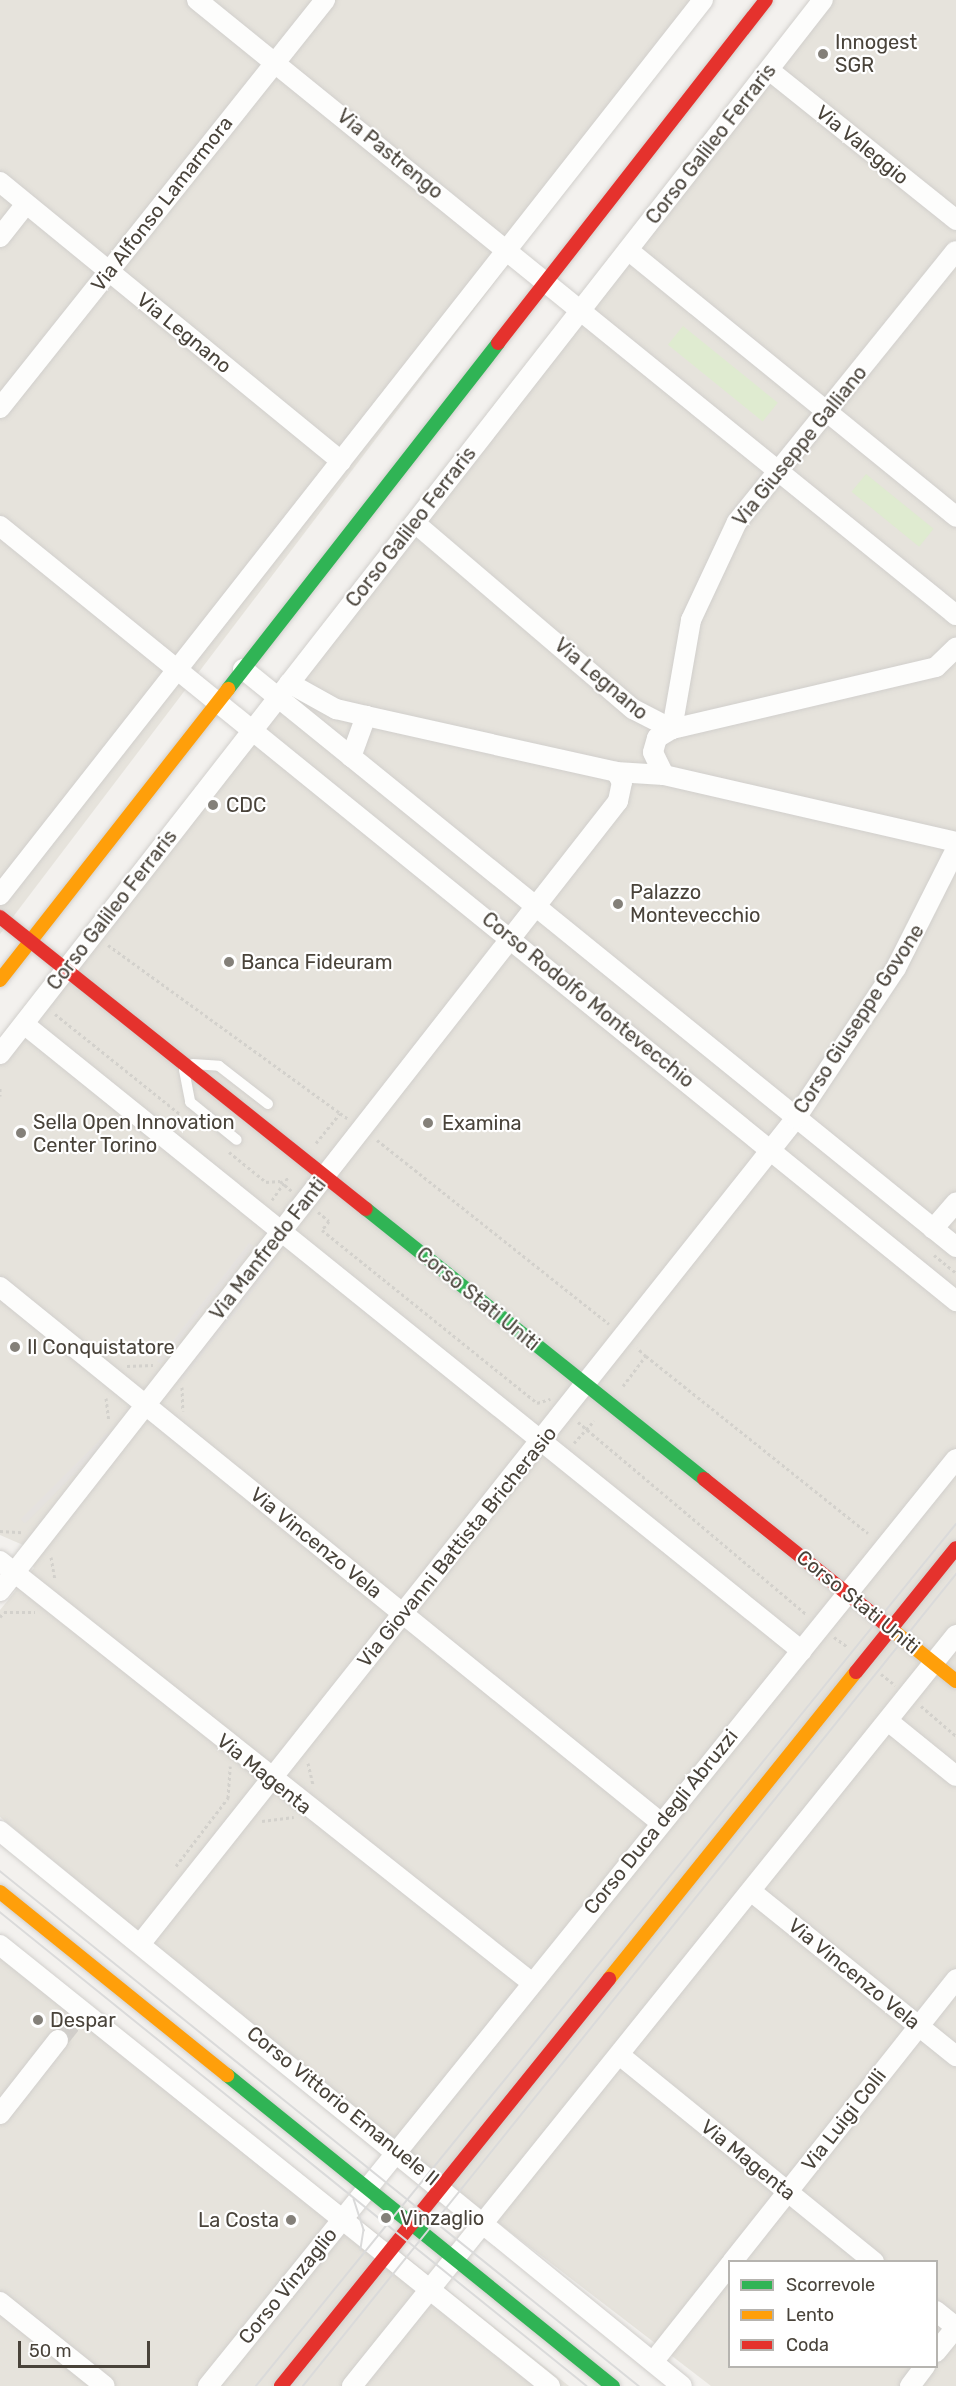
<!DOCTYPE html>
<html>
<head>
<meta charset="utf-8">
<style>
	body { margin:0 }
	#map { position:relative; width:956px; height:2386px; overflow:hidden; background:#f3f1ee; font-family:Rubik,sans-serif }
	div>[style] { position:absolute }
	.residential>* { inset:0; background:#e6e3dc }
	.green>* { inset:0; background:#dfebd0; transform-origin:0 0 }
	.parking>* { inset:0; background:#e5e2df; transform-origin:0 0 }
	.street-tunnel>* { height:20px; margin-top:-10px; transform-origin:0; background:repeating-linear-gradient(90deg,#d1ceca 0 20px,transparent 0 30px) }
	.path>* { height:3px; margin-top:-1.5px; transform-origin:0; background:repeating-linear-gradient(90deg,#d3d1cc 0 3px,transparent 0 6px) }
	.roads { filter:drop-shadow(0 0 2px #d1cfcc) drop-shadow(0 0 2px #d1cfcc) }
	.lane>* { height:10px; margin:-5px; padding:0 5px; transform-origin:5px; border-radius:5px; background:#fdfdfc }
	.street>* { height:20px; margin:-10px; padding:0 10px; transform-origin:10px; border-radius:10px; background:#fdfdfc }
	.fast>* { height:14px; margin:-7px; padding:0 7px; transform-origin:7px; border-radius:7px; background:#30b455 }
	.slow>* { height:14px; margin:-7px; padding:0 7px; transform-origin:7px; border-radius:7px; background:#ff9f0a }
	.jam>* { height:14px; margin:-7px; padding:0 7px; transform-origin:7px; border-radius:7px; background:#e5322d }
	.tram>* { height:1.5px; margin:-0.75px; padding:0 0.75px; transform-origin:0.75px; border-radius:0.75px; background:#dadada }
	.dots>* { width:16px; height:16px; translate:-50% -50%; box-sizing:border-box; border:3px solid #fff; border-radius:50% }
	span { translate:-50% -50%; white-space:nowrap; text-align:center; line-height:1.15; -webkit-text-stroke:4.5px #fff; paint-order:stroke }
	.poi-label { font-size:20px; color:#49433a }
	.left { translate:0 -50%; text-align:left }
	.right { translate:-100% -50%; text-align:right }
	.street-label { font-size:20px; color:#49433a }
	.legend { position:absolute; left:728px; top:2260px; width:210px; height:108px; box-sizing:border-box; background:#fff; border:2px solid #b6b4b0; margin:0; padding:8px 10px; list-style:none; font-size:18px; color:#49433a }
	.legend li { display:flex; align-items:center; gap:12px; height:30px }
	.legend b { width:30px; border:2px solid #b6b4b0 }
	.scale { position:absolute; left:18px; top:2341px; width:132px; height:27px; box-sizing:border-box; border:3px solid #49433a; border-top:0; padding-left:8px; font-size:18px; line-height:21px; white-space:nowrap; color:#49433a; -webkit-text-stroke:4px #fff; paint-order:stroke }
</style>
</head>
<body>
<div id="map">
	<div class="residential">
		<div style="clip-path:polygon(0 0,709px 0,0 934px)"></div>
		<div style="clip-path:polygon(evenodd,827px 0,956px 0,956px 2386px,711px 2386px,406px 2152px,0 1817px,0 1610px,34px 1568px,23px 1545px,0 1535px,0 1053px,827px 0,730px 2262px,936px 2262px,936px 2366px,730px 2366px,730px 2262px)"></div>
		<div style="clip-path:polygon(0 1934px,569px 2386px,0 2386px)"></div>
	</div>
	<div class="green">
		<div style="left:683px;top:326px;width:122px;height:24px;rotate:39deg"></div>
		<div style="left:866px;top:474px;width:87px;height:23px;rotate:39deg"></div>
	</div>
	<div class="parking">
		<div style="clip-path:polygon(249px 1243px,254px 1246px,161px 1364px,157px 1361px)"></div>
		<div style="clip-path:polygon(271px 1260px,275px 1263px,182px 1380px,179px 1377px)"></div>
		<div style="left:107px;top:1433px;width:6px;height:122px;rotate:45deg"></div>
	</div>
	<div class="street-tunnel">
		<div style="left:58px;top:2040px;width:26px;rotate:-51deg"></div>
	</div>
	<div class="path">
		<div style="left:108px;top:945px;width:286px;rotate:35.9deg"></div>
		<div style="left:55px;top:1014px;width:161px;rotate:38.7deg"></div>
		<div style="left:0;top:1088px;width:8px;rotate:90deg"></div>
		<div style="left:377px;top:1140px;width:296px;rotate:38.4deg"></div>
		<div style="left:316px;top:1143px;width:38px;rotate:-51deg"></div>
		<div style="left:340px;top:1113px;width:9px;rotate:36deg"></div>
		<div style="left:229px;top:1152px;width:48px;rotate:39deg"></div>
		<div style="left:266px;top:1182px;width:14px;rotate:-4deg"></div>
		<div style="left:280px;top:1181px;width:16px;rotate:40deg"></div>
		<div style="left:272px;top:1200px;width:29px;rotate:-55deg"></div>
		<div style="left:318px;top:1212px;width:14px;rotate:39deg"></div>
		<div style="left:329px;top:1221px;width:11px;rotate:128deg"></div>
		<div style="left:322px;top:1230px;width:276px;rotate:38.8deg"></div>
		<div style="left:537px;top:1403px;width:14px;rotate:-17deg"></div>
		<div style="left:934px;top:1255px;width:28px;rotate:39deg"></div>
		<div style="left:646px;top:1356px;width:284px;rotate:38.6deg"></div>
		<div style="left:127px;top:1366px;width:26px;rotate:-2deg"></div>
		<div style="left:623px;top:1386px;width:38px;rotate:-53deg"></div>
		<div style="left:646px;top:1356px;width:12px;rotate:-138deg"></div>
		<div style="left:182px;top:1387px;width:24px;rotate:88deg"></div>
		<div style="left:106px;top:1398px;width:23px;rotate:83deg"></div>
		<div style="left:578px;top:1422px;width:299px;rotate:40.1deg"></div>
		<div style="left:574px;top:1443px;width:30px;rotate:-48deg"></div>
		<div style="left:0;top:1531px;width:22px;rotate:3deg"></div>
		<div style="left:51px;top:1557px;width:23px;rotate:80deg"></div>
		<div style="left:0;top:1617px;width:6px;rotate:-51deg"></div>
		<div style="left:4px;top:1612px;width:31px"></div>
		<div style="left:834px;top:1637px;width:17px;rotate:36deg"></div>
		<div style="left:881px;top:1674px;width:18px;rotate:38deg"></div>
		<div style="left:921px;top:1706px;width:46px;rotate:40.6deg"></div>
		<div style="left:308px;top:1763px;width:23px;rotate:77deg"></div>
		<div style="left:228px;top:1798px;width:32px;rotate:-86deg"></div>
		<div style="left:262px;top:1821px;width:32px;rotate:-7deg"></div>
		<div style="left:176px;top:1866px;width:86px;rotate:-52.6deg"></div>
	</div>
	<div class="roads">
		<div class="lane">
			<div style="left:193px;top:1064px;width:26px;rotate:4deg"></div>
			<div style="left:219px;top:1066px;width:62px;rotate:37.8deg"></div>
			<div style="left:184px;top:1070px;width:33px;rotate:79deg"></div>
			<div style="left:190px;top:1102px;width:60px;rotate:39deg"></div>
		</div>
		<div class="street">
			<div style="left:197px;top:0;width:977px;rotate:39.02deg"></div>
			<div style="left:769px;top:70px;width:240px;rotate:38.7deg"></div>
			<div style="left:0;top:182px;width:441px;rotate:39.3deg"></div>
			<div style="left:0;top:237px;width:42px;rotate:-51.8deg"></div>
			<div style="left:628px;top:250px;width:423px;rotate:39.1deg"></div>
			<div style="left:0;top:408px;width:522px;rotate:-51.46deg"></div>
			<div style="left:415px;top:523px;width:287px;rotate:40.5deg"></div>
			<div style="left:633px;top:709px;width:44px;rotate:27.1deg"></div>
			<div style="left:672px;top:729px;width:271px;rotate:-13.2deg"></div>
			<div style="left:936px;top:667px;width:28px;rotate:-44deg"></div>
			<div style="left:0;top:526px;width:1231px;rotate:39.03deg"></div>
			<div style="left:243px;top:669px;width:918px;rotate:39.03deg"></div>
			<div style="left:289px;top:683px;width:54px;rotate:29deg"></div>
			<div style="left:336px;top:709px;width:31px;rotate:13deg"></div>
			<div style="left:366px;top:716px;width:256px;rotate:12.6deg"></div>
			<div style="left:616px;top:772px;width:48px;rotate:3.6deg"></div>
			<div style="left:664px;top:775px;width:300px;rotate:12.9deg"></div>
			<div style="left:672px;top:729px;width:111px;rotate:-80.1deg"></div>
			<div style="left:691px;top:620px;width:108px;rotate:-64.9deg"></div>
			<div style="left:737px;top:522px;width:348px;rotate:-51.1deg"></div>
			<div style="left:351px;top:757px;width:44px;rotate:-69.9deg"></div>
			<div style="left:664px;top:775px;width:25px;rotate:-116deg"></div>
			<div style="left:653px;top:752px;width:15px;rotate:-74deg"></div>
			<div style="left:657px;top:738px;width:17px;rotate:-31deg"></div>
			<div style="left:0;top:895px;width:1138px;rotate:-51.85deg"></div>
			<div style="left:24px;top:1024px;width:999px;rotate:38.87deg"></div>
			<div style="left:0;top:1054px;width:1337px;rotate:-52.02deg"></div>
			<div style="left:933px;top:1229px;width:35px;rotate:-49deg"></div>
			<div style="left:0;top:1287px;width:850px;rotate:39.03deg"></div>
			<div style="left:0;top:1561px;width:678px;rotate:38.41deg"></div>
			<div style="left:0;top:1591px;width:1003px;rotate:-51.96deg"></div>
			<div style="left:618px;top:801px;width:19px;rotate:-78deg"></div>
			<div style="left:622px;top:782px;width:12px;rotate:-121deg"></div>
			<div style="left:888px;top:1721px;width:87px;rotate:39deg"></div>
			<div style="left:0;top:1831px;width:879px;rotate:39.14deg"></div>
			<div style="left:752px;top:1892px;width:262px;rotate:38.8deg"></div>
			<div style="left:141px;top:1943px;width:1053px;rotate:-51.55deg"></div>
			<div style="left:796px;top:1118px;width:180px;rotate:-56.3deg"></div>
			<div style="left:896px;top:968px;width:133px;rotate:-63.2deg"></div>
			<div style="left:0;top:1945px;width:705px;rotate:38.72deg"></div>
			<div style="left:622px;top:2057px;width:325px;rotate:39.1deg"></div>
			<div style="left:0;top:2114px;width:94px;rotate:-51.9deg"></div>
			<div style="left:732px;top:2262px;width:361px;rotate:-51.6deg"></div>
			<div style="left:0;top:2302px;width:134px;rotate:38.7deg"></div>
			<div style="left:936px;top:2311px;width:26px;rotate:39deg"></div>
			<div style="left:936px;top:2352px;width:32px;rotate:-51deg"></div>
			<div style="left:653px;top:2362px;width:124px;rotate:-51.6deg"></div>
			<div style="left:208px;top:2386px;width:1191px;rotate:-51.1deg"></div>
			<div style="left:352px;top:2386px;width:964px;rotate:-51.19deg"></div>
			<div style="left:910px;top:2386px;width:25px;rotate:-53deg"></div>
		</div>
		<div class="fast">
			<div style="left:228px;top:689px;width:439px;rotate:-52deg"></div>
			<div style="left:366px;top:1209px;width:433px;rotate:38.6deg"></div>
			<div style="left:227px;top:2075px;width:496px;rotate:38.9deg"></div>
		</div>
		<div class="slow">
			<div style="left:0;top:980px;width:370px;rotate:-51.9deg"></div>
			<div style="left:885px;top:1624px;width:91px;rotate:38.8deg"></div>
			<div style="left:0;top:1892px;width:292px;rotate:38.9deg"></div>
			<div style="left:609px;top:1979px;width:394px;rotate:-51.2deg"></div>
		</div>
		<div class="jam">
			<div style="left:498px;top:343px;width:435px;rotate:-52deg"></div>
			<div style="left:0;top:917px;width:468px;rotate:38.6deg"></div>
			<div style="left:704px;top:1479px;width:232px;rotate:38.7deg"></div>
			<div style="left:856px;top:1672px;width:159px;rotate:-51.1deg"></div>
			<div style="left:281px;top:2386px;width:523px;rotate:-51.13deg"></div>
		</div>
	</div>
	<div class="tram">
		<div style="left:0;top:1871px;width:821px;rotate:38.87deg"></div>
		<div style="left:0;top:1912px;width:754px;rotate:38.92deg"></div>
		<div style="left:354px;top:2199px;width:33px;rotate:72deg"></div>
		<div style="left:364px;top:2230px;width:20px;rotate:99deg"></div>
		<div style="left:256px;top:2386px;width:1110px;rotate:-50.92deg"></div>
		<div style="left:303px;top:2386px;width:1042px;rotate:-51.19deg"></div>
	</div>
	<div class="dots">
		<div style="left:823px;top:54px;background:#848079"></div>
		<div style="left:213px;top:805px;background:#848079"></div>
		<div style="left:618px;top:904px;background:#848079"></div>
		<div style="left:229px;top:962px;background:#848079"></div>
		<div style="left:428px;top:1123px;background:#848079"></div>
		<div style="left:21px;top:1133px;background:#848079"></div>
		<div style="left:15px;top:1347px;background:#848079"></div>
		<div style="left:38px;top:2020px;background:#848079"></div>
		<div style="left:386px;top:2218px;background:#848079"></div>
		<div style="left:291px;top:2220px;background:#848079"></div>
	</div>
	<div class="poi-label">
		<span class="left" style="left:835px;top:54px">Innogest<br>SGR</span>
		<span class="left" style="left:226px;top:805px">CDC</span>
		<span class="left" style="left:630px;top:904px">Palazzo<br>Montevecchio</span>
		<span class="left" style="left:241px;top:962px">Banca Fideuram</span>
		<span class="left" style="left:33px;top:1134px">Sella Open Innovation<br>Center Torino</span>
		<span class="left" style="left:442px;top:1123px">Examina</span>
		<span class="left" style="left:27px;top:1347px">Il Conquistatore</span>
		<span class="left" style="left:50px;top:2020px">Despar</span>
		<span class="left" style="left:400px;top:2218px">Vinzaglio</span>
		<span class="right" style="left:279px;top:2220px">La Costa</span>
	</div>
	<div class="street-label">
		<span style="left:711px;top:144px;rotate:-52deg">Corso Galileo Ferraris</span>
		<span style="left:862px;top:145px;rotate:39deg">Via Valeggio</span>
		<span style="left:390px;top:154px;rotate:39deg">Via Pastrengo</span>
		<span style="left:162px;top:204px;rotate:-52deg">Via Alfonso Lamarmora</span>
		<span style="left:184px;top:333px;rotate:39deg">Via Legnano</span>
		<span style="left:800px;top:446px;rotate:-51deg">Via Giuseppe Galliano</span>
		<span style="left:411px;top:527px;rotate:-52deg">Corso Galileo Ferraris</span>
		<span style="left:601px;top:679px;rotate:40deg">Via Legnano</span>
		<span style="left:112px;top:910px;rotate:-52deg">Corso Galileo Ferraris</span>
		<span style="left:588px;top:1000px;rotate:39deg">Corso Rodolfo Montevecchio</span>
		<span style="left:859px;top:1019px;rotate:-57deg">Corso Giuseppe Govone</span>
		<span style="left:268px;top:1249px;rotate:-52deg">Via Manfredo Fanti</span>
		<span style="left:478px;top:1299px;rotate:39deg">Corso Stati Uniti</span>
		<span style="left:316px;top:1543px;rotate:39deg">Via Vincenzo Vela</span>
		<span style="left:457px;top:1547px;rotate:-51deg">Via Giovanni Battista Bricherasio</span>
		<span style="left:858px;top:1602px;rotate:39deg">Corso Stati Uniti</span>
		<span style="left:264px;top:1774px;rotate:39deg">Via Magenta</span>
		<span style="left:661px;top:1822px;rotate:-51deg">Corso Duca degli Abruzzi</span>
		<span style="left:854px;top:1974px;rotate:39deg">Via Vincenzo Vela</span>
		<span style="left:343px;top:2106px;rotate:39deg">Corso Vittorio Emanuele II</span>
		<span style="left:844px;top:2120px;rotate:-52deg">Via Luigi Colli</span>
		<span style="left:748px;top:2160px;rotate:39deg">Via Magenta</span>
		<span style="left:288px;top:2286px;rotate:-51deg">Corso Vinzaglio</span>
	</div>
	<ul class="legend">
	<li><b style="height:8px;background:#30b455"></b>Scorrevole</li>
	<li><b style="height:8px;background:#ff9f0a"></b>Lento</li>
	<li><b style="height:8px;background:#e5322d"></b>Coda</li>
	</ul>
	<div class="scale">50 m</div>
</div>
</body>
</html>
